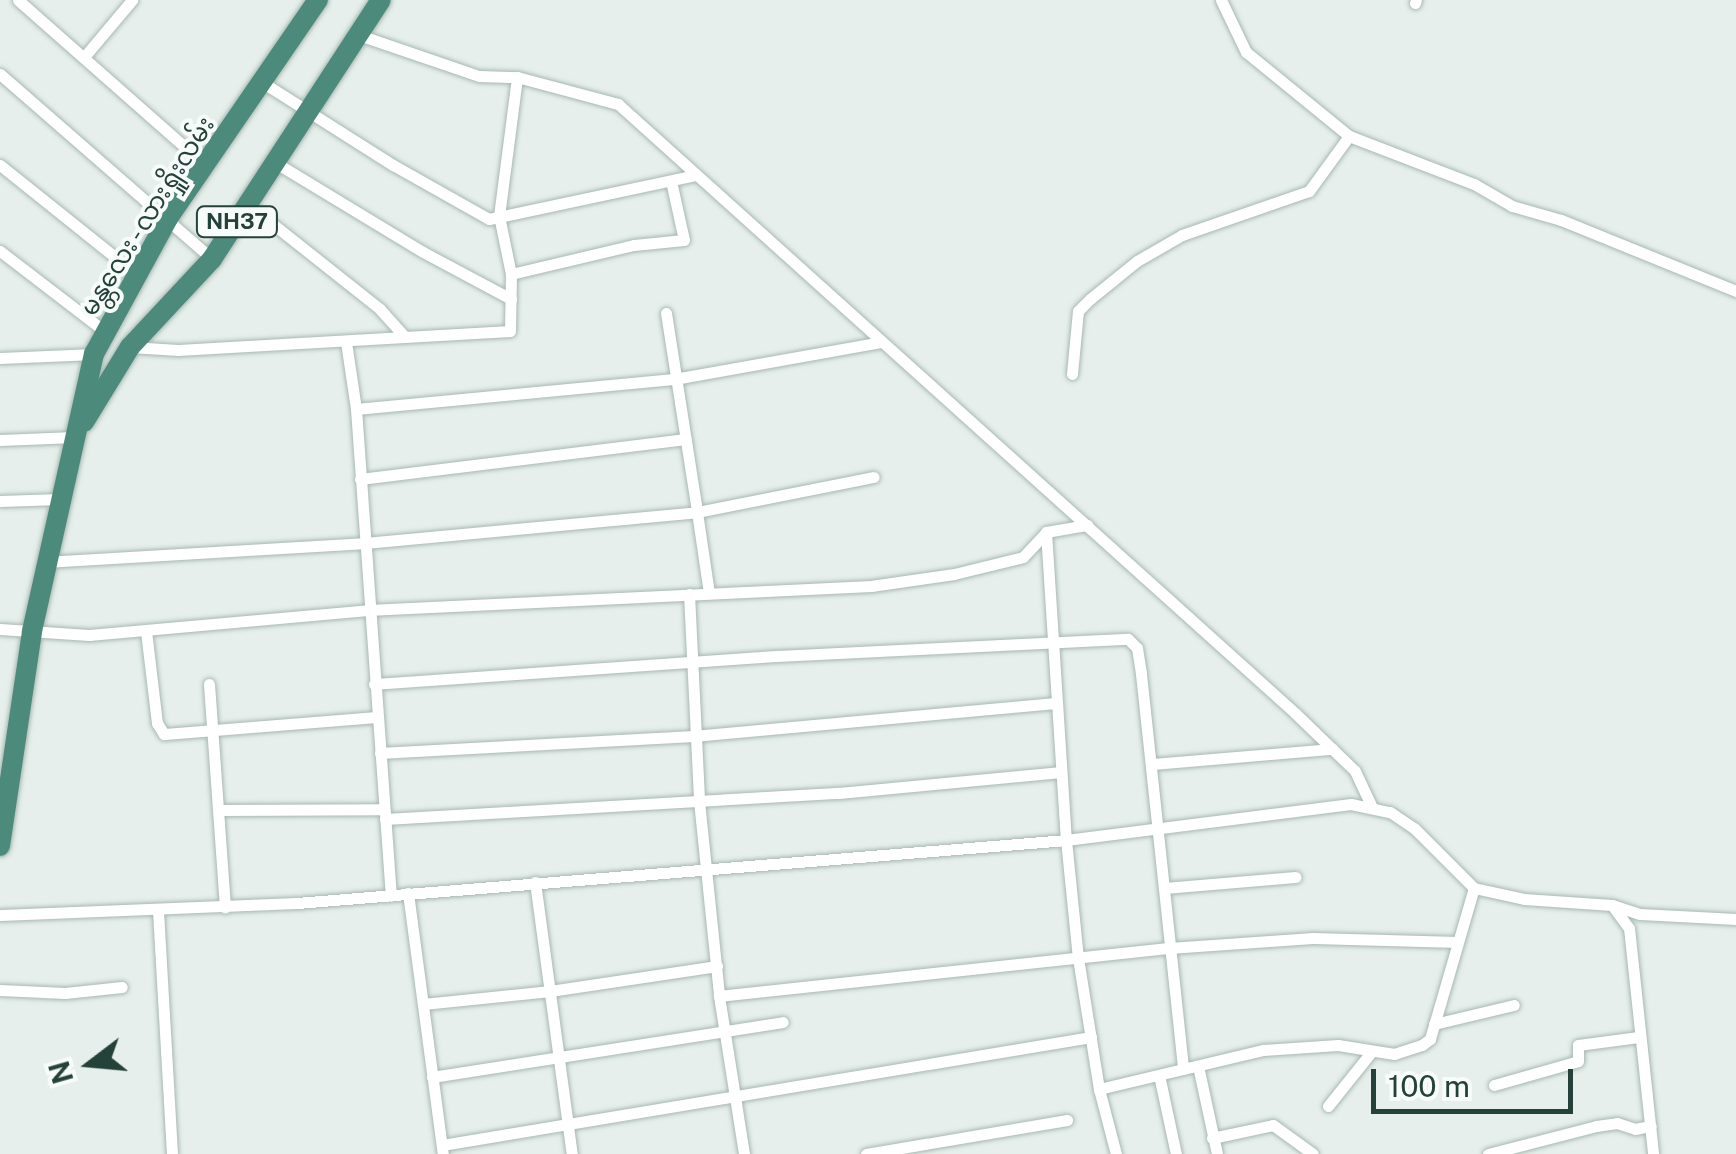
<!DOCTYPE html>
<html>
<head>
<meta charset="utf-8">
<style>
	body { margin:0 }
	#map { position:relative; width:1736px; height:1154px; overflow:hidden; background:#e6efeb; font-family:"Public Sans","Noto Sans Myanmar",sans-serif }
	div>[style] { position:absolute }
	.roads { filter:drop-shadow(0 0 2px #a8b8b2) drop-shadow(0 0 2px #a8b8b2) }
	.minor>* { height:11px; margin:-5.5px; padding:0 5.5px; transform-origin:5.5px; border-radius:5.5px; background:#fff }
	.trunk>* { height:20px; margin:-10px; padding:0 10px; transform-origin:10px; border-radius:10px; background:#4c8a7c }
	span { translate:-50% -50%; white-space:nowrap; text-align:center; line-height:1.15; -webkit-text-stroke:8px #f7fbf9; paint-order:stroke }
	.shield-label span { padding:2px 8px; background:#f7fbf9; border:2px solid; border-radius:8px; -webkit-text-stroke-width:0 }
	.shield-label { font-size:22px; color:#24423a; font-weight:700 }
	.street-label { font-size:25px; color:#24423a }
	.north { position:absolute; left:40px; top:1014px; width:100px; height:100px; -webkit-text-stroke:8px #f7fbf9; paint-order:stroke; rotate:254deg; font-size:28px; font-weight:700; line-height:40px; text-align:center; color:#24423a }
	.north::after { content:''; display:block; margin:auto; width:35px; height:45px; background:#24423a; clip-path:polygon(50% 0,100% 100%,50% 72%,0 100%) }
	.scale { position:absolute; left:1371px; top:1069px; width:202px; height:45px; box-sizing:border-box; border:5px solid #24423a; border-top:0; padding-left:12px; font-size:30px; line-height:35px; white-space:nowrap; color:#24423a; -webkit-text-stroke:8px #f7fbf9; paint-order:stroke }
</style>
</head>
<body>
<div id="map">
	<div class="roads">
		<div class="minor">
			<div style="left:18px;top:0;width:249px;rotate:41.4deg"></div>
			<div style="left:1221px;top:0;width:58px;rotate:64.3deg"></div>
			<div style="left:1246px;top:52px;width:133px;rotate:39.2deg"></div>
			<div style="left:1349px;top:136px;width:134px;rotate:21deg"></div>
			<div style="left:1474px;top:184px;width:44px;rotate:30.1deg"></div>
			<div style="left:1512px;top:206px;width:51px;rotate:15.9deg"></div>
			<div style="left:1561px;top:220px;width:189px;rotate:22.1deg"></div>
			<div style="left:1415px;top:3px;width:3px;rotate:-72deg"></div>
			<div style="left:359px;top:35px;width:127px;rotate:18.9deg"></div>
			<div style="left:479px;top:76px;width:38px;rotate:2deg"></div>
			<div style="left:517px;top:77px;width:105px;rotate:15deg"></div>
			<div style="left:618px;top:104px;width:911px;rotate:41.97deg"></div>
			<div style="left:1295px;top:713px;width:83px;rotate:44deg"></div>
			<div style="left:1355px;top:771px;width:38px;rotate:65deg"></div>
			<div style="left:84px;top:57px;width:75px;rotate:-49.9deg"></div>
			<div style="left:0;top:74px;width:281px;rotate:41.1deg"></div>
			<div style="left:262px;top:82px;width:155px;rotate:32.4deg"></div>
			<div style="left:393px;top:165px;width:110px;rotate:29.4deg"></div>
			<div style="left:489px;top:219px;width:212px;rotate:-12deg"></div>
			<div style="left:276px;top:163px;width:172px;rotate:31.2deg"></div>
			<div style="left:423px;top:252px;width:100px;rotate:28.1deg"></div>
			<div style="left:0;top:165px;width:173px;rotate:38.7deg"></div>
			<div style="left:0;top:251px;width:130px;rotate:37.5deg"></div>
			<div style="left:511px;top:274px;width:126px;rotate:-13.3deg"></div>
			<div style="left:634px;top:245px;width:50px;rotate:-5.7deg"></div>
			<div style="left:684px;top:240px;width:60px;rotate:-102.4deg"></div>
			<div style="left:666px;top:313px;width:201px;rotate:81.1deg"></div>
			<div style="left:697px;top:512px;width:180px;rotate:-11.2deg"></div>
			<div style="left:405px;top:337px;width:105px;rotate:-3.3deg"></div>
			<div style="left:510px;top:331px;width:57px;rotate:-89deg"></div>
			<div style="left:511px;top:274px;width:59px;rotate:-101.7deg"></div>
			<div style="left:499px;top:216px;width:140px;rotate:-82.6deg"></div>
			<div style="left:346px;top:342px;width:68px;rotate:81.5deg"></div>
			<div style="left:356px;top:409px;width:488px;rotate:85.9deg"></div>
			<div style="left:130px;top:347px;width:48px;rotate:3.6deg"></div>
			<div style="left:178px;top:350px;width:227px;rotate:-3.3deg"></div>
			<div style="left:405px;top:337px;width:38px;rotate:-132deg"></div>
			<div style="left:380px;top:309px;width:167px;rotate:-141.6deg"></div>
			<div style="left:0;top:358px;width:94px;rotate:-2.4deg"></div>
			<div style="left:1072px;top:374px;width:63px;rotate:-84.6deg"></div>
			<div style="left:1078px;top:311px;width:17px;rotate:-45deg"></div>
			<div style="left:1090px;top:299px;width:60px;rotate:-39deg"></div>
			<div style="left:1137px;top:261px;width:52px;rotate:-30deg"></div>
			<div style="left:1182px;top:235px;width:134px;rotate:-19.1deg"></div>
			<div style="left:1309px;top:191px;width:68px;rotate:-54deg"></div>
			<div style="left:356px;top:409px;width:319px;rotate:-5.4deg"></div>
			<div style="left:674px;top:379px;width:210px;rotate:-10.1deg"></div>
			<div style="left:0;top:440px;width:75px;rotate:-2.3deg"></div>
			<div style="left:360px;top:479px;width:328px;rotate:-7deg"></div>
			<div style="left:0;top:501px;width:60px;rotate:-1.9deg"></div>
			<div style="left:1046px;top:532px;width:309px;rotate:86.3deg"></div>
			<div style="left:1066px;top:840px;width:119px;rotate:84.2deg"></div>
			<div style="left:1078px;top:958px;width:133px;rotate:80.9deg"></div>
			<div style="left:46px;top:562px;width:320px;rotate:-3.4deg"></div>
			<div style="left:365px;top:543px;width:333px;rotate:-5.3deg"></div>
			<div style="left:697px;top:512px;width:82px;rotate:81.6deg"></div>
			<div style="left:689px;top:594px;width:207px;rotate:87.2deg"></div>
			<div style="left:699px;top:801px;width:196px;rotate:84.1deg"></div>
			<div style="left:719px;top:996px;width:160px;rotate:81deg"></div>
			<div style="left:0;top:629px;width:89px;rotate:3.9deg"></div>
			<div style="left:89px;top:635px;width:280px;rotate:-5.1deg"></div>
			<div style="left:368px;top:610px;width:504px;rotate:-2.73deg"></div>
			<div style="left:871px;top:586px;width:84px;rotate:-8.2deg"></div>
			<div style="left:954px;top:574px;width:71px;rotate:-13.8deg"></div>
			<div style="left:1023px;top:557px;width:34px;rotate:-47deg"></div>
			<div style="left:1046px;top:532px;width:42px;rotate:-9.7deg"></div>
			<div style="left:146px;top:631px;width:93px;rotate:83.2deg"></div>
			<div style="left:157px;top:723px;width:13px;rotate:58deg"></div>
			<div style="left:164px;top:734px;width:214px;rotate:-4.6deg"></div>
			<div style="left:209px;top:684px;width:224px;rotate:85.9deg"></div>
			<div style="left:374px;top:684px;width:404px;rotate:-4deg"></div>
			<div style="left:777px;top:656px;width:351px;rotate:-2.8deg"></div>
			<div style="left:1128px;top:639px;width:13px;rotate:45deg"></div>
			<div style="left:1137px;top:648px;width:26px;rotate:81deg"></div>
			<div style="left:1141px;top:674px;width:397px;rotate:83.9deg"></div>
			<div style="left:380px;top:753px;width:313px;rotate:-3.1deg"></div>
			<div style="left:693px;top:736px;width:364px;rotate:-5.2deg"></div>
			<div style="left:1152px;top:764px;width:181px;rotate:-4.8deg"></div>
			<div style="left:218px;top:810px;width:166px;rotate:-0.3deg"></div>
			<div style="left:385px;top:819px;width:455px;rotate:-3.3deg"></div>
			<div style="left:839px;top:793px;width:223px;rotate:-5.4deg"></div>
			<div style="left:535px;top:882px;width:275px;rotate:82.3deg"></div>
			<div style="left:1164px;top:888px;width:132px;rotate:-4.8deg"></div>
			<div style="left:408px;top:893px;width:263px;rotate:82.4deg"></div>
			<div style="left:1612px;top:905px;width:29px;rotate:54deg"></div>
			<div style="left:1629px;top:928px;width:227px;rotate:83.9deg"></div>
			<div style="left:158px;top:911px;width:243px;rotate:86.7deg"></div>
			<div style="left:0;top:915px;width:297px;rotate:-2.3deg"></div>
			<div style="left:297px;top:903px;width:772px;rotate:-4.68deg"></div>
			<div style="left:1066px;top:840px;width:287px;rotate:-7.2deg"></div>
			<div style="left:1351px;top:804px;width:40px;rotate:12deg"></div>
			<div style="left:1390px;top:812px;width:29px;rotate:34deg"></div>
			<div style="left:1414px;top:828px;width:85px;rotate:45deg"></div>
			<div style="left:1474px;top:888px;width:51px;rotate:12.4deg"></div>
			<div style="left:1524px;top:899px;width:88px;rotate:3.9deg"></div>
			<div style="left:1612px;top:905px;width:29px;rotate:18deg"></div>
			<div style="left:1640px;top:914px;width:96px;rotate:3deg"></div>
			<div style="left:0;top:990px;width:65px;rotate:2.6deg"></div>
			<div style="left:65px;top:993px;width:57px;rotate:-6deg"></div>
			<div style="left:719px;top:996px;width:453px;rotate:-6.1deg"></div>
			<div style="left:1169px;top:948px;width:144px;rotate:-4deg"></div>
			<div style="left:1313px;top:938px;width:145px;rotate:1.6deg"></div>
			<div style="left:423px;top:1004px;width:128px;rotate:-5.8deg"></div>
			<div style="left:550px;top:991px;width:169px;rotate:-8.5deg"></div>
			<div style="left:1434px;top:1024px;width:82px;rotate:-13.4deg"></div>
			<div style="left:1198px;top:1066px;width:90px;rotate:77.8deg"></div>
			<div style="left:1159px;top:1075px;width:81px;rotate:77.9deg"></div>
			<div style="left:432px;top:1077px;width:355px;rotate:-8.9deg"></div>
			<div style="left:1494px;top:1085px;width:87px;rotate:-15.9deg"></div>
			<div style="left:1578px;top:1061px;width:16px;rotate:-90deg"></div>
			<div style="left:1578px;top:1045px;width:61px;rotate:-7.6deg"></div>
			<div style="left:1328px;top:1106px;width:70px;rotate:-51.3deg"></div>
			<div style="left:1212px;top:1138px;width:62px;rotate:-12deg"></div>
			<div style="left:1273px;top:1125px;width:49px;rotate:35.9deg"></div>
			<div style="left:442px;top:1145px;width:658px;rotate:-9.45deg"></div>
			<div style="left:866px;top:1154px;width:204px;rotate:-9.6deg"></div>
			<div style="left:1116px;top:1154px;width:67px;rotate:-104.7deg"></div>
			<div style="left:1099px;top:1089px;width:169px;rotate:-13.4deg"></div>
			<div style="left:1263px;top:1050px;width:75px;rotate:-3.8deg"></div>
			<div style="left:1338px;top:1045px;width:57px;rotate:9.1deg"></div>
			<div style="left:1394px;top:1054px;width:29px;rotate:-18deg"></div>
			<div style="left:1422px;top:1045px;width:10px;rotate:-37deg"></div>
			<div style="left:1430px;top:1039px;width:157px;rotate:-73.8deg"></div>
			<div style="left:1488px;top:1154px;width:112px;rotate:-14.5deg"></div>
			<div style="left:1596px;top:1126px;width:21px;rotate:-8deg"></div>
			<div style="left:1617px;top:1123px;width:19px;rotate:18deg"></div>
			<div style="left:1635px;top:1129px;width:16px;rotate:-11deg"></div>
		</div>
		<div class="trunk">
			<div style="left:84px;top:422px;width:88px;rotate:-58.5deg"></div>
			<div style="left:130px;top:347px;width:120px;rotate:-47deg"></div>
			<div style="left:212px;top:259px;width:309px;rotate:-56.9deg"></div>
			<div style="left:0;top:846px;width:217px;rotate:-81.5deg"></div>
			<div style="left:32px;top:631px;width:284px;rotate:-77.4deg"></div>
			<div style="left:94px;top:354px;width:155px;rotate:-61.4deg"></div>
			<div style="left:168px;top:218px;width:265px;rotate:-55.5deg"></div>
		</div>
	</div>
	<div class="shield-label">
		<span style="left:237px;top:222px">NH37</span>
	</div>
	<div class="street-label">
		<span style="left:147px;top:216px;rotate:-58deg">မန္တလေး - လားရှိုးလမ်း</span>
	</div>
	<div class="north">N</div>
	<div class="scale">100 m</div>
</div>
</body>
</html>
